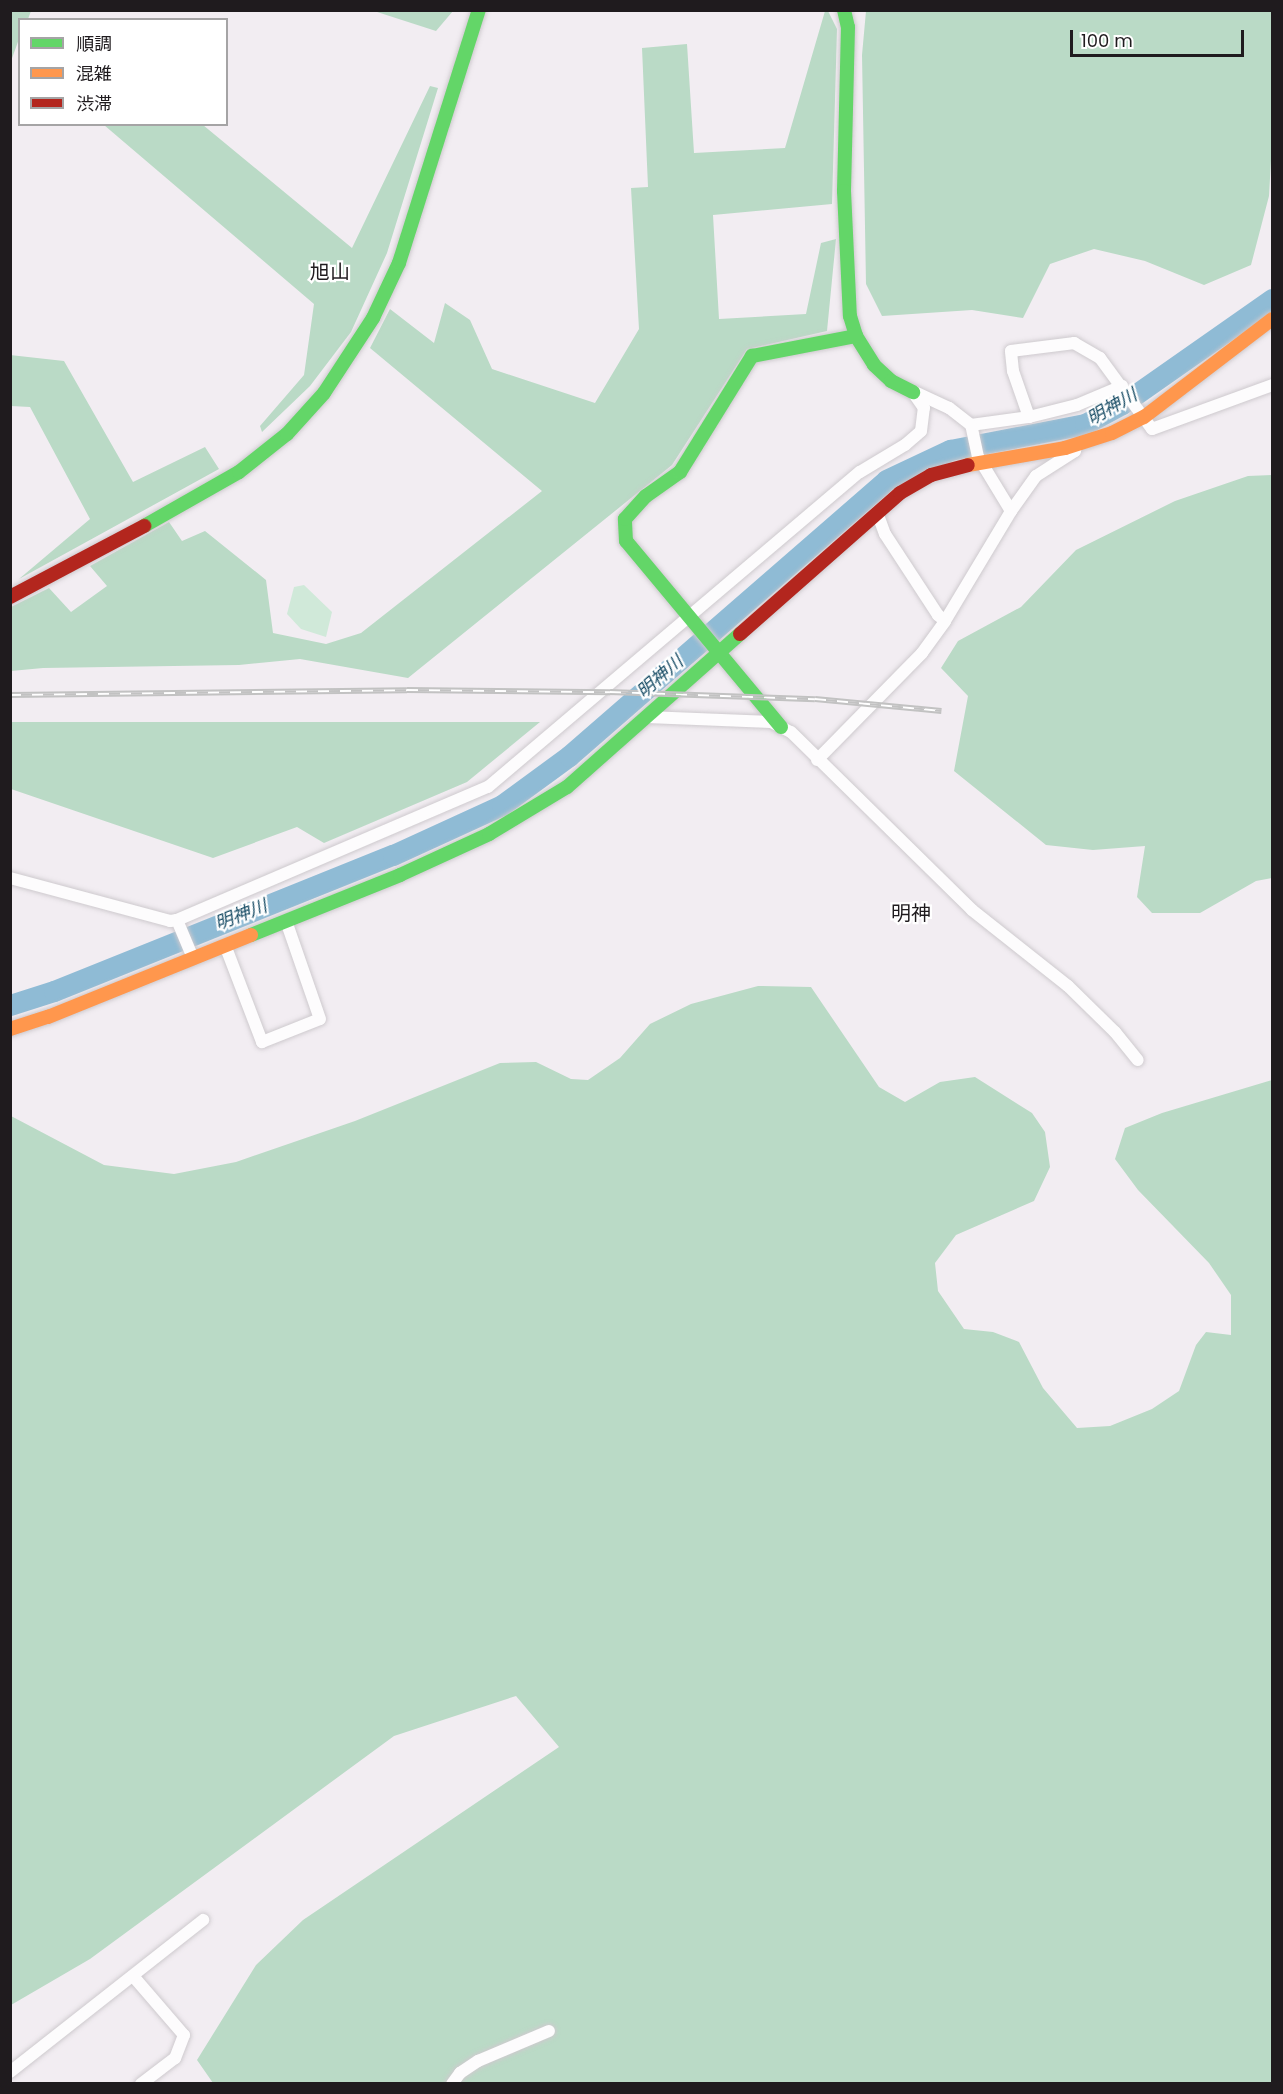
<!DOCTYPE html>
<html>
<head>
<meta charset="utf-8">
<style>
	body { margin:0 }
	#map { position:relative; width:1283px; height:2094px; overflow:hidden; background:#f2edf2; font-family:Poppins,"Noto Sans JP",sans-serif }
	div>[style] { position:absolute }
	.green>* { inset:0; background:#d0e9d9 }
	.forest>* { inset:0; background:#badac6 }
	.river>* { height:21px; margin:-10.5px; padding:0 10.5px; transform-origin:10.5px; border-radius:10.5px; background:#8fbbd5 }
	.roads { filter:drop-shadow(0 0 2px #cecace) drop-shadow(0 0 2px #cecace) }
	.street>* { height:12px; margin:-6px; padding:0 6px; transform-origin:6px; border-radius:6px; background:#fdfcfd }
	.fast>* { height:14px; margin:-7px; padding:0 7px; transform-origin:7px; border-radius:7px; background:#63d668 }
	.slow>* { height:14px; margin:-7px; padding:0 7px; transform-origin:7px; border-radius:7px; background:#ff974d }
	.jam>* { height:14px; margin:-7px; padding:0 7px; transform-origin:7px; border-radius:7px; background:#b3261e }
	.rail>* { height:6px; margin-top:-3px; transform-origin:0; background:repeating-linear-gradient(90deg,#fff 0 11px,#c2c2c2 0 22px); box-sizing:border-box; border-block:2px solid #c2c2c2 }
	span { translate:-50% -50%; white-space:nowrap; text-align:center; line-height:1.15; -webkit-text-stroke:4.5px #fff; paint-order:stroke }
	.water-label { font-size:18px; color:#154a63; font-style:italic }
	.quarter-label { font-size:20px; color:#1f1b1e }
	.frame { position:absolute; inset:0; border:12px solid #1f1b1e; pointer-events:none }
	.legend { position:absolute; left:18px; top:18px; width:210px; height:108px; box-sizing:border-box; background:#fff; border:2px solid #a5a4a5; margin:0; padding:8px 10px; list-style:none; font-size:18px; color:#1f1b1e }
	.legend li { display:flex; align-items:center; gap:12px; height:30px }
	.legend b { width:30px; border:2px solid #a5a4a5 }
	.scale { position:absolute; left:1070px; top:30px; width:174px; height:27px; box-sizing:border-box; border:3px solid #1f1b1e; border-top:0; padding-left:8px; font-size:18px; line-height:21px; white-space:nowrap; color:#1f1b1e; -webkit-text-stroke:4px #fff; paint-order:stroke }
</style>
</head>
<body>
<div id="map">
	<div class="green">
		<div style="clip-path:polygon(304px 585px,332px 612px,326px 637px,301px 629px,287px 614px,294px 587px)"></div>
	</div>
	<div class="forest">
		<div style="clip-path:polygon(11px 10px,31px 11px,28px 19px,20px 20px,19px 39px,11px 61px)"></div>
		<div style="clip-path:polygon(374px 11px,453px 11px,436px 31px)"></div>
		<div style="clip-path:polygon(825px 11px,828px 11px,837px 29px,832px 204px,713px 215px,719px 319px,806px 314px,821px 243px,836px 239px,827px 331px,747px 349px,672px 465px,408px 678px,300px 659px,239px 665px,43px 668px,11px 671px,11px 607px,49px 588px,71px 612px,107px 586px,90px 566px,169px 522px,182px 541px,205px 531px,266px 580px,273px 633px,326px 644px,361px 633px,542px 491px,370px 348px,390px 309px,434px 343px,445px 303px,470px 320px,492px 369px,595px 403px,639px 329px,631px 188px,648px 187px,642px 48px,687px 44px,694px 153px,785px 148px)"></div>
		<div style="clip-path:polygon(866px 11px,1272px 11px,1272px 143px,1269px 196px,1251px 265px,1204px 285px,1145px 261px,1094px 249px,1050px 264px,1023px 318px,972px 310px,882px 316px,866px 284px,862px 55px)"></div>
		<div style="clip-path:polygon(430px 86px,438px 88px,387px 253px,351px 332px,310px 386px,262px 432px,260px 426px,304px 375px,314px 304px,104px 125px,203px 125px,352px 248px)"></div>
		<div style="clip-path:polygon(10px 355px,64px 361px,133px 482px,205px 447px,219px 469px,19px 579px,90px 519px,30px 407px,11px 406px)"></div>
		<div style="clip-path:polygon(1272px 475px,1272px 878px,1256px 881px,1200px 913px,1152px 913px,1137px 897px,1145px 846px,1093px 850px,1046px 845px,954px 771px,968px 696px,941px 668px,958px 641px,1021px 607px,1076px 550px,1175px 501px,1248px 476px)"></div>
		<div style="clip-path:polygon(11px 722px,540px 722px,467px 782px,324px 843px,297px 827px,213px 858px,11px 789px)"></div>
		<div style="clip-path:polygon(758px 986px,811px 987px,879px 1087px,905px 1102px,940px 1082px,975px 1077px,1032px 1113px,1045px 1132px,1050px 1167px,1034px 1201px,956px 1235px,935px 1263px,938px 1291px,964px 1329px,993px 1332px,1019px 1342px,1043px 1388px,1077px 1428px,1110px 1426px,1152px 1409px,1179px 1391px,1196px 1345px,1206px 1332px,1231px 1335px,1231px 1295px,1209px 1263px,1138px 1190px,1115px 1159px,1125px 1128px,1162px 1113px,1272px 1080px,1272px 2083px,213px 2083px,197px 2060px,256px 1965px,303px 1920px,559px 1747px,516px 1696px,394px 1736px,90px 1959px,11px 2005px,11px 1116px,104px 1165px,174px 1174px,236px 1162px,355px 1121px,500px 1063px,536px 1062px,571px 1079px,588px 1080px,620px 1058px,650px 1024px,691px 1004px)"></div>
	</div>
	<div class="river">
		<div style="left:10px;top:1005px;width:46px;rotate:-17.7deg"></div>
		<div style="left:54px;top:991px;width:365px;rotate:-21.9deg"></div>
		<div style="left:393px;top:855px;width:120px;rotate:-24.6deg"></div>
		<div style="left:502px;top:805px;width:83px;rotate:-36.2deg"></div>
		<div style="left:569px;top:756px;width:420px;rotate:-41deg"></div>
		<div style="left:886px;top:480px;width:71px;rotate:-25.1deg"></div>
		<div style="left:950px;top:450px;width:137px;rotate:-10.9deg"></div>
		<div style="left:1085px;top:424px;width:42px;rotate:-28.4deg"></div>
		<div style="left:1122px;top:404px;width:183px;rotate:-35deg"></div>
	</div>
	<div class="roads">
		<div class="street">
			<div style="left:1029px;top:417px;width:49px;rotate:-109.2deg"></div>
			<div style="left:1013px;top:371px;width:20px;rotate:-96deg"></div>
			<div style="left:1011px;top:351px;width:64px;rotate:-7.2deg"></div>
			<div style="left:1074px;top:343px;width:30px;rotate:30deg"></div>
			<div style="left:1100px;top:358px;width:88px;rotate:53.8deg"></div>
			<div style="left:1152px;top:429px;width:128px;rotate:-20.1deg"></div>
			<div style="left:971px;top:425px;width:59px;rotate:-7.9deg"></div>
			<div style="left:1029px;top:417px;width:49px;rotate:-14deg"></div>
			<div style="left:1077px;top:405px;width:49px;rotate:-22.9deg"></div>
			<div style="left:1011px;top:511px;width:43px;rotate:-54.5deg"></div>
			<div style="left:1036px;top:476px;width:46px;rotate:-32.7deg"></div>
			<div style="left:1075px;top:451px;width:5px;rotate:-79deg"></div>
			<div style="left:878px;top:515px;width:20px;rotate:70deg"></div>
			<div style="left:885px;top:534px;width:97px;rotate:56.8deg"></div>
			<div style="left:938px;top:615px;width:9px;rotate:41deg"></div>
			<div style="left:647px;top:717px;width:124px;rotate:2.3deg"></div>
			<div style="left:771px;top:722px;width:22px;rotate:27deg"></div>
			<div style="left:791px;top:732px;width:254px;rotate:44.5deg"></div>
			<div style="left:972px;top:910px;width:122px;rotate:38.4deg"></div>
			<div style="left:1068px;top:986px;width:66px;rotate:44.4deg"></div>
			<div style="left:1115px;top:1032px;width:36px;rotate:51deg"></div>
			<div style="left:817px;top:760px;width:150px;rotate:-45.5deg"></div>
			<div style="left:922px;top:653px;width:39px;rotate:-54deg"></div>
			<div style="left:945px;top:621px;width:128px;rotate:-59deg"></div>
			<div style="left:1011px;top:511px;width:63px;rotate:-121.4deg"></div>
			<div style="left:978px;top:457px;width:33px;rotate:-102deg"></div>
			<div style="left:971px;top:425px;width:28px;rotate:-142deg"></div>
			<div style="left:949px;top:408px;width:38px;rotate:-155deg"></div>
			<div style="left:10px;top:878px;width:166px;rotate:15deg"></div>
			<div style="left:170px;top:921px;width:7px;rotate:-8deg"></div>
			<div style="left:177px;top:920px;width:338px;rotate:-23.2deg"></div>
			<div style="left:488px;top:787px;width:487px;rotate:-40.3deg"></div>
			<div style="left:860px;top:472px;width:52px;rotate:-31deg"></div>
			<div style="left:905px;top:445px;width:21px;rotate:-41deg"></div>
			<div style="left:921px;top:431px;width:23px;rotate:-83deg"></div>
			<div style="left:924px;top:408px;width:19px;rotate:-125deg"></div>
			<div style="left:177px;top:920px;width:41px;rotate:67.2deg"></div>
			<div style="left:225px;top:945px;width:104px;rotate:69.1deg"></div>
			<div style="left:262px;top:1042px;width:62px;rotate:-21.6deg"></div>
			<div style="left:320px;top:1019px;width:104px;rotate:-109.1deg"></div>
			<div style="left:133px;top:1976px;width:78px;rotate:49.2deg"></div>
			<div style="left:184px;top:2035px;width:25px;rotate:111deg"></div>
			<div style="left:175px;top:2058px;width:43px;rotate:142.6deg"></div>
			<div style="left:10px;top:2072px;width:246px;rotate:-38.2deg"></div>
			<div style="left:452px;top:2084px;width:14px;rotate:-54deg"></div>
			<div style="left:460px;top:2073px;width:22px;rotate:-34deg"></div>
			<div style="left:478px;top:2061px;width:77px;rotate:-22.9deg"></div>
		</div>
		<div class="fast">
			<div style="left:844px;top:10px;width:17px;rotate:77deg"></div>
			<div style="left:848px;top:27px;width:164px;rotate:91.4deg"></div>
			<div style="left:844px;top:191px;width:125px;rotate:87.3deg"></div>
			<div style="left:850px;top:316px;width:21px;rotate:73deg"></div>
			<div style="left:856px;top:336px;width:34px;rotate:58deg"></div>
			<div style="left:874px;top:365px;width:23px;rotate:43deg"></div>
			<div style="left:891px;top:381px;width:25px;rotate:27deg"></div>
			<div style="left:144px;top:526px;width:109px;rotate:-29.6deg"></div>
			<div style="left:239px;top:472px;width:61px;rotate:-38.4deg"></div>
			<div style="left:287px;top:434px;width:55px;rotate:-47.9deg"></div>
			<div style="left:324px;top:393px;width:90px;rotate:-56.8deg"></div>
			<div style="left:373px;top:318px;width:61px;rotate:-64.7deg"></div>
			<div style="left:399px;top:263px;width:265px;rotate:-72.5deg"></div>
			<div style="left:781px;top:727px;width:242px;rotate:-129.8deg"></div>
			<div style="left:626px;top:541px;width:22px;rotate:-93deg"></div>
			<div style="left:625px;top:519px;width:31px;rotate:-48deg"></div>
			<div style="left:646px;top:496px;width:42px;rotate:-35.2deg"></div>
			<div style="left:680px;top:472px;width:137px;rotate:-58.2deg"></div>
			<div style="left:752px;top:356px;width:106px;rotate:-10.9deg"></div>
			<div style="left:251px;top:935px;width:161px;rotate:-21.9deg"></div>
			<div style="left:400px;top:875px;width:98px;rotate:-24.7deg"></div>
			<div style="left:489px;top:834px;width:91px;rotate:-31.1deg"></div>
			<div style="left:567px;top:787px;width:231px;rotate:-41.5deg"></div>
		</div>
		<div class="slow">
			<div style="left:968px;top:465px;width:98px;rotate:-9.9deg"></div>
			<div style="left:1065px;top:448px;width:49px;rotate:-17.7deg"></div>
			<div style="left:1112px;top:433px;width:36px;rotate:-27deg"></div>
			<div style="left:1144px;top:417px;width:161px;rotate:-37.4deg"></div>
			<div style="left:10px;top:1029px;width:40px;rotate:-18deg"></div>
			<div style="left:48px;top:1017px;width:219px;rotate:-22deg"></div>
		</div>
		<div class="jam">
			<div style="left:10px;top:597px;width:152px;rotate:-27.9deg"></div>
			<div style="left:740px;top:634px;width:213px;rotate:-41.4deg"></div>
			<div style="left:900px;top:493px;width:36px;rotate:-30deg"></div>
			<div style="left:931px;top:475px;width:38px;rotate:-15deg"></div>
		</div>
	</div>
	<div class="rail">
		<div style="left:10px;top:695px;width:397px;rotate:-0.7deg"></div>
		<div style="left:407px;top:690px;width:203px;rotate:0.6deg"></div>
		<div style="left:610px;top:692px;width:205px;rotate:2deg"></div>
		<div style="left:815px;top:699px;width:127px;rotate:5.4deg"></div>
	</div>
	<div class="water-label">
		<span style="left:1112px;top:407px;rotate:-30deg">明神川</span>
		<span style="left:660px;top:677px;rotate:-41deg">明神川</span>
		<span style="left:241px;top:915px;rotate:-21deg">明神川</span>
	</div>
	<div class="quarter-label">
		<span style="left:330px;top:272px">旭山</span>
		<span style="left:911px;top:913px">明神</span>
	</div>
	<div class="frame"></div>
	<ul class="legend">
	<li><b style="height:8px;background:#63d668"></b>順調</li>
	<li><b style="height:8px;background:#ff974d"></b>混雑</li>
	<li><b style="height:8px;background:#b3261e"></b>渋滞</li>
	</ul>
	<div class="scale">100 m</div>
</div>
</body>
</html>
